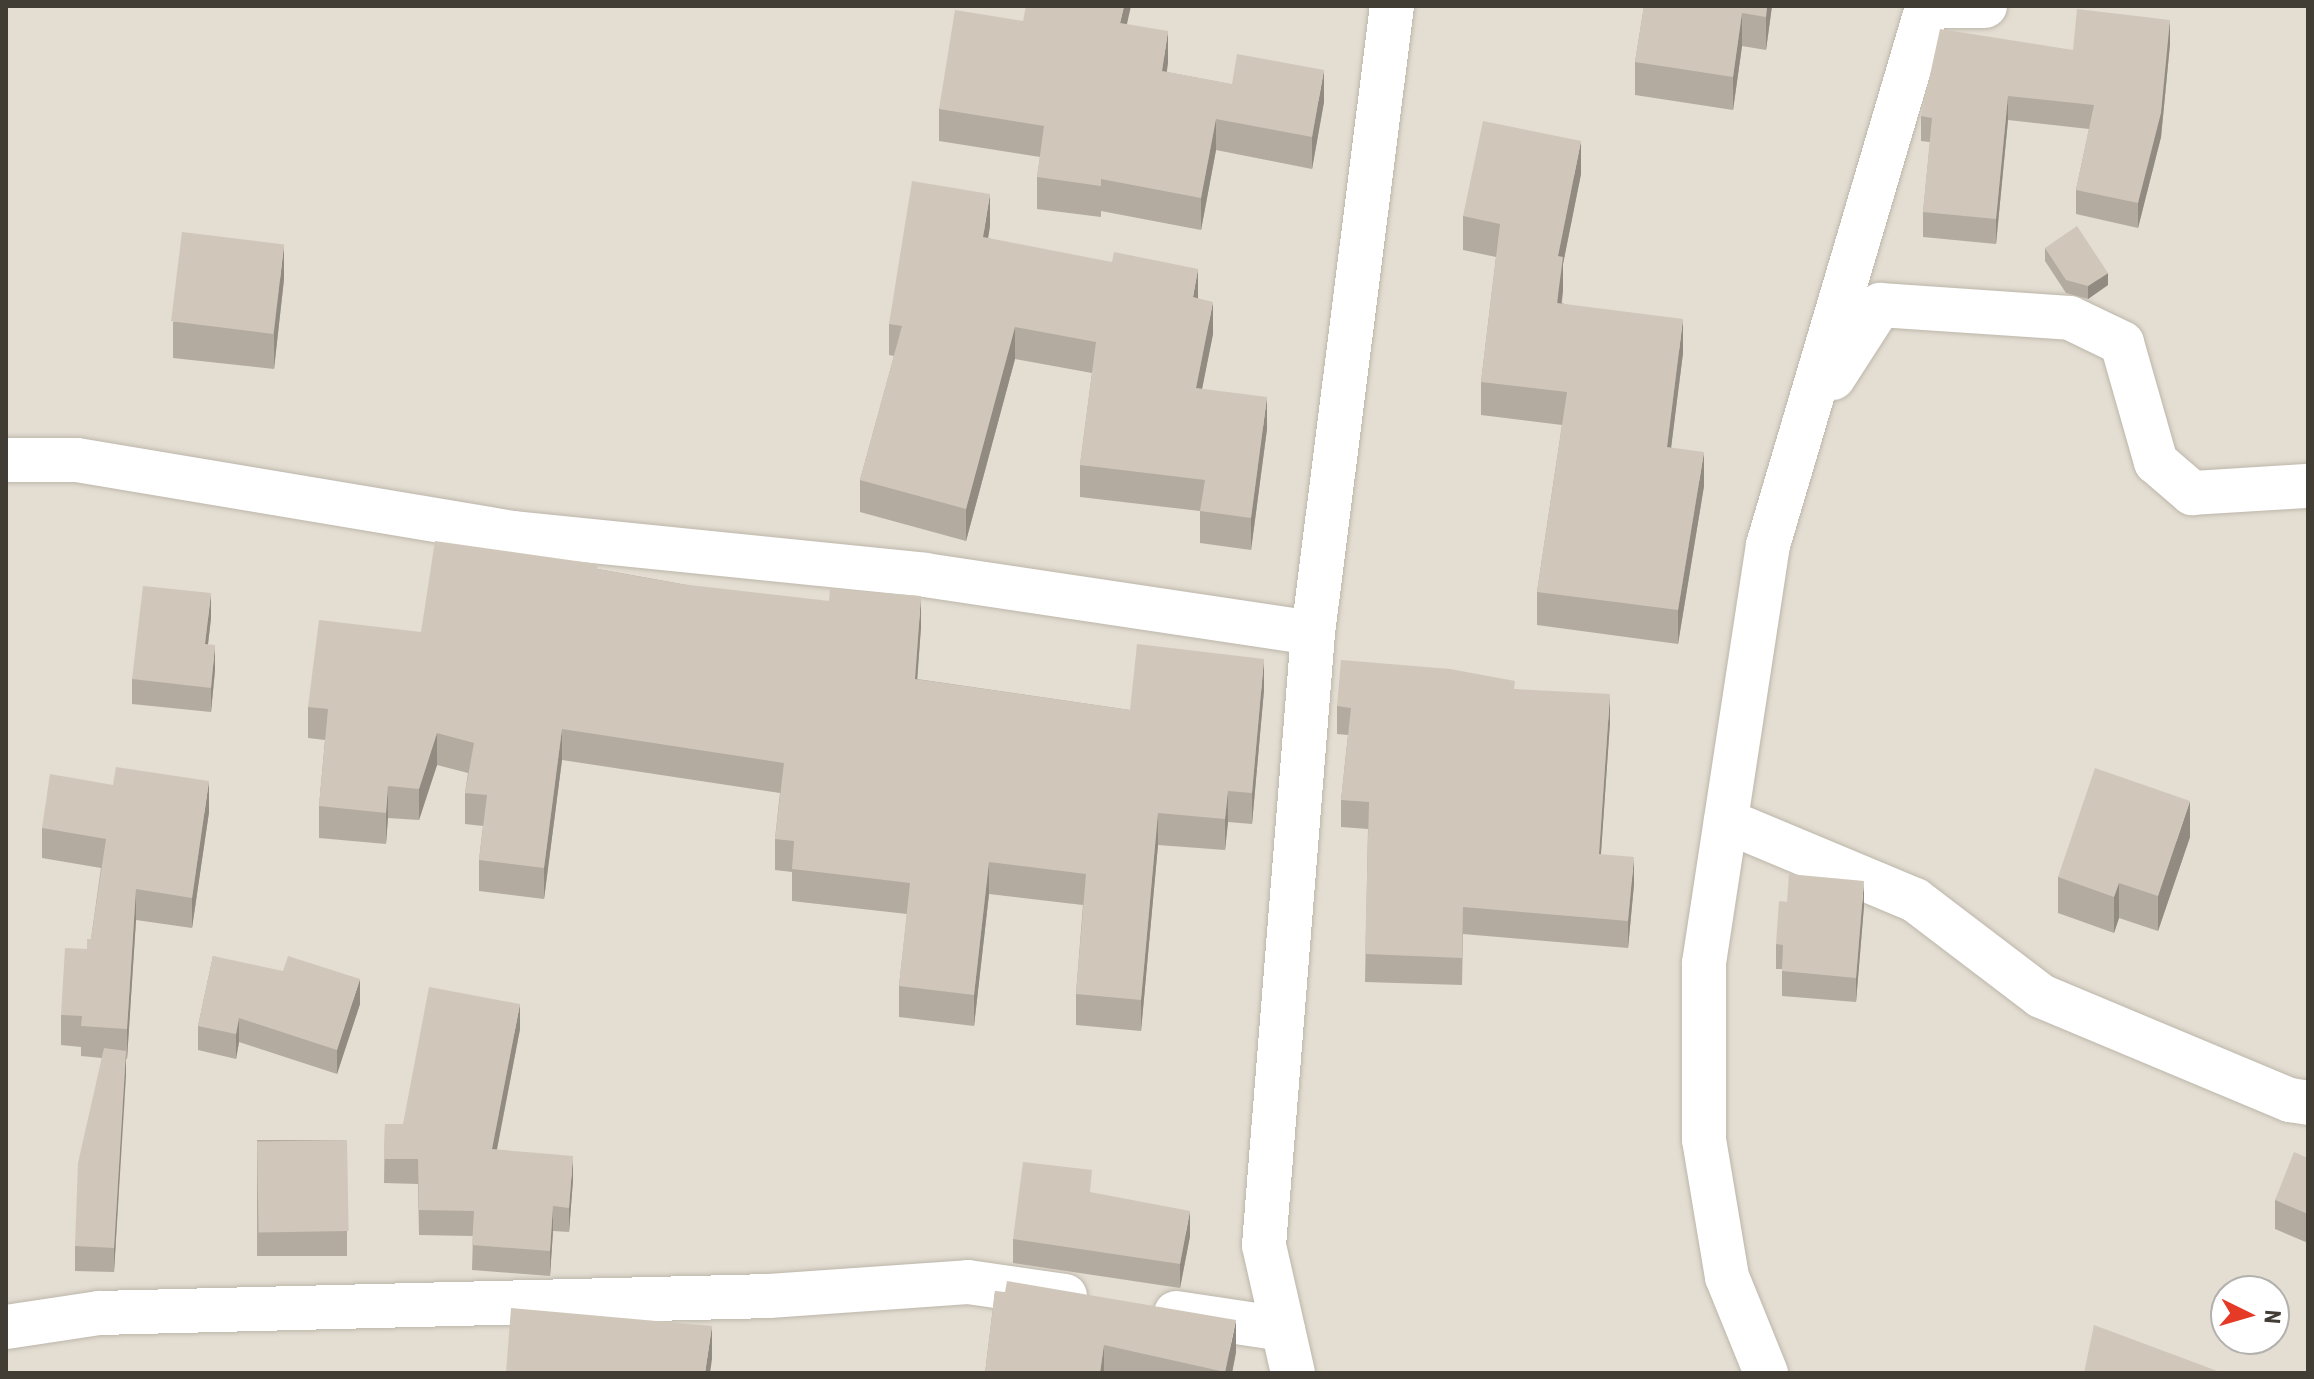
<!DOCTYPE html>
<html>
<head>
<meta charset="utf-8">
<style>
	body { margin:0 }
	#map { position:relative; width:2314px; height:1379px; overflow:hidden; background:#f0ece4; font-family:"Roboto Condensed",sans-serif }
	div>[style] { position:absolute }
	.residential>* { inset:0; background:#e3ddd2 }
	.roads { filter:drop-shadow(0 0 2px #bdb6aa) drop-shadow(0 0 2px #bdb6aa) }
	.minor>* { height:44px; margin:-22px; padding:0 22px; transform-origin:22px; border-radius:22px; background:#fff }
	.wall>* { inset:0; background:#b3aba0; transform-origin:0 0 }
	.shaded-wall>* { inset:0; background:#928b82 }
	.building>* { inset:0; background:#d0c7ba; transform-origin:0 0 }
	span { translate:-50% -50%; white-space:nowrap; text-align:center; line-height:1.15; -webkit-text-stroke:6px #fff; paint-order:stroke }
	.frame { position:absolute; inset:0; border:8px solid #413c34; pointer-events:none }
	.north { position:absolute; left:2210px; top:1275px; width:80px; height:80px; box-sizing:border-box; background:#fff; border:2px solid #b3b1ae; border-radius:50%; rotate:95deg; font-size:22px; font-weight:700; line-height:32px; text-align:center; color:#413c34 }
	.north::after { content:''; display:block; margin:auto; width:28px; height:36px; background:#e43a26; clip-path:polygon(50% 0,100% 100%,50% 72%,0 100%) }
</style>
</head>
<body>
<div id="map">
	<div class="residential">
		<div style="clip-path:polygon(evenodd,6px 6px,2308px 6px,2308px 1373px,6px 1373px,6px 6px,2226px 1291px,2274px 1291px,2274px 1339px,2226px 1339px,2226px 1291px)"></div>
	</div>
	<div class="roads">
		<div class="minor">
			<div style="left:1927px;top:6px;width:58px"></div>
			<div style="left:1833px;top:378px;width:87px;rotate:-57.2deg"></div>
			<div style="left:1880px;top:305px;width:190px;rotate:3.9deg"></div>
			<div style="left:2070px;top:318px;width:58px;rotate:25.7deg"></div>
			<div style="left:2122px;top:343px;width:124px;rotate:74.1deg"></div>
			<div style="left:2156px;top:462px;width:48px;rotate:40.7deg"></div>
			<div style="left:2192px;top:493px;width:116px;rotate:-3.5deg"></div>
			<div style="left:6px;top:460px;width:71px"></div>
			<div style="left:77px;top:460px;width:443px;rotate:9.5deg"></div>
			<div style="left:514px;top:533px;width:413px;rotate:5.8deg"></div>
			<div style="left:925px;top:575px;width:392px;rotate:8.5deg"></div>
			<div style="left:1726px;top:821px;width:205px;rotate:22.7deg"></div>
			<div style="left:1915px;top:900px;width:158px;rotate:37.3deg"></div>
			<div style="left:2041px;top:996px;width:270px;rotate:22.7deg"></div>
			<div style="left:2290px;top:1100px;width:18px;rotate:9deg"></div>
			<div style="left:1176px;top:1313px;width:108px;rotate:8.5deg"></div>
			<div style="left:6px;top:1327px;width:94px;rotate:-8.6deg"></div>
			<div style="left:99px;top:1313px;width:670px;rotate:-1.45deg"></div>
			<div style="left:769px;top:1296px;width:199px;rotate:-4deg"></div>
			<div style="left:968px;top:1282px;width:98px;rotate:8.2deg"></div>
			<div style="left:1293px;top:1373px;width:131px;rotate:-102.8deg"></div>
			<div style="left:1264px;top:1245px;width:614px;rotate:-85.42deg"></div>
			<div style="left:1313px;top:633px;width:632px;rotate:-82.82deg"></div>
			<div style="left:1766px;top:1373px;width:104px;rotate:-112.1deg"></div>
			<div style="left:1727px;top:1277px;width:139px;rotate:-99.5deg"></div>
			<div style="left:1704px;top:1140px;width:177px;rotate:-90deg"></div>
			<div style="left:1704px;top:963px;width:423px;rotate:-81.3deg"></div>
			<div style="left:1768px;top:545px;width:560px;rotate:-73.51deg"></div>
		</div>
	</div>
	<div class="wall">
		<div style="clip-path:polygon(1644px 6px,1772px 6px,1766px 50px,1742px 46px,1733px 110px,1635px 95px,1635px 62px)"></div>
		<div style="clip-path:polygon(1023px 21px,1127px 24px,1168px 62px,1167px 72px,1324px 102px,1312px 169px,1216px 150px,1201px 230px,1101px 211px,1101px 217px,1037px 209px,1037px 177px,1040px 157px,939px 141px,939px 109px)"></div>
		<div style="clip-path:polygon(2170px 44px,2161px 137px,2138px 228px,2076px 214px,2076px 190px,2089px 129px,2008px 120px,1996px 244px,1923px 237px,1923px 212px,1930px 142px,1921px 141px,1921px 116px,2073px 50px)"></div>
		<div style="clip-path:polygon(1581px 174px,1563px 264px,1563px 290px,1562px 303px,1683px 353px,1671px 447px,1704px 486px,1678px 644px,1537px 625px,1537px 592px,1562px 425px,1481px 415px,1481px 382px,1496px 257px,1463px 250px,1463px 216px)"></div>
		<div style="clip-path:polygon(990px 226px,988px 238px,1198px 298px,1213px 334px,1202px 389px,1267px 429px,1251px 550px,1200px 543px,1200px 511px,1080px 497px,1080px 465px,1092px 373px,1015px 359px,966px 541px,860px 512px,860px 480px,894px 356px,889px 355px,889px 324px)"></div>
		<div style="clip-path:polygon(2045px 248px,2108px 285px,2088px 299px,2066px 293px,2045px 261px)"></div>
		<div style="clip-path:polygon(284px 279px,274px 369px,173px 358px,173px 322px)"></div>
		<div style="clip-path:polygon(598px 569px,921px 627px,917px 679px,1130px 710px,1264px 690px,1252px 824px,1228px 822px,1225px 850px,1158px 845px,1141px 1031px,1076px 1025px,1076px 994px,1083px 905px,989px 894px,974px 1026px,899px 1017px,899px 986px,907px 914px,792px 901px,792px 872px,775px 870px,775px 839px,780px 793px,562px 760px,544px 899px,479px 891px,479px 860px,483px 826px,465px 824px,465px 793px,468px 773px,437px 765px,419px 820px,388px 818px,386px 844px,319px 838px,319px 806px,325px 740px,308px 738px,308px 707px,421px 632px)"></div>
		<div style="clip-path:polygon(211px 618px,208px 645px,215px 670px,211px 712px,132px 704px,132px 679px)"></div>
		<div style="clip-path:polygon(1515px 689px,1610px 722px,1601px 854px,1634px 884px,1628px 948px,1463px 934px,1462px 985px,1365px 982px,1368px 829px,1341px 827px,1341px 800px,1348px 735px,1337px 734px,1337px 706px)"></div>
		<div style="clip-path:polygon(209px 812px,192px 928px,136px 920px,127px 1059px,126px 1059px,114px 1272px,75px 1271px,75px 1246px,102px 1058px,81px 1056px,81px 1047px,61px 1045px,61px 1015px,91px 939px,101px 868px,42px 858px,42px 828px)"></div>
		<div style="clip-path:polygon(2190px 837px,2158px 931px,2119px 918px,2114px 933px,2058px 913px,2058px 877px)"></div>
		<div style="clip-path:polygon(1864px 906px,1856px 1002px,1782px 996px,1782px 969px,1776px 969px,1776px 944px)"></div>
		<div style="clip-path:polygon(213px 956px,360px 1004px,337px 1074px,239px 1042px,236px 1059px,198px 1050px,198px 1026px)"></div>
		<div style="clip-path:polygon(520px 1029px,497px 1150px,573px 1180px,569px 1232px,553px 1231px,550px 1276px,472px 1270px,473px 1236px,419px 1235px,418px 1184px,384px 1183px,385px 1124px,403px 1124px)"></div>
		<div style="left:347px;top:1140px;width:116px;height:90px;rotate:90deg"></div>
		<div style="clip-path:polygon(2308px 1158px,2308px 1243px,2275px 1229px,2275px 1200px)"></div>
		<div style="clip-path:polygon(1092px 1193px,1190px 1236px,1180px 1288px,1013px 1263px,1013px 1239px)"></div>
		<div style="clip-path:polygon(995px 1291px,1236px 1352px,1232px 1373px,985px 1373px)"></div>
	</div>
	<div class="shaded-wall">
		<div style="clip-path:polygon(1124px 6px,1131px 6px,1120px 55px,1120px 23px)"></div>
		<div style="clip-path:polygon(1767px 6px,1772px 6px,1766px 50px,1766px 17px)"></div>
		<div style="clip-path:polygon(1742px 13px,1742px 46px,1733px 110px,1733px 77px)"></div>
		<div style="clip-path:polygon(2170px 20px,2170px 44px,2161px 137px,2138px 228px,2138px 203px)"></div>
		<div style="clip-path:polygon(1168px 31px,1168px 62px,1162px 102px,1162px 71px)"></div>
		<div style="clip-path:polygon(1324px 70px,1324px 102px,1312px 169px,1312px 137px)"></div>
		<div style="clip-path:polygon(2008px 96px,2008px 120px,1996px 244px,1996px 219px)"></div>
		<div style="clip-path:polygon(1216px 119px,1216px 150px,1201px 230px,1201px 198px)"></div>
		<div style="clip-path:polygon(1581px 141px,1581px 174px,1563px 264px,1563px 290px,1557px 336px,1558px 256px)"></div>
		<div style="clip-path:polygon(990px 194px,990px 226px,983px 269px,983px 237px)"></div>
		<div style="clip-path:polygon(284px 244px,284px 279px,274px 369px,274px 333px)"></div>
		<div style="clip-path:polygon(1198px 269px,1198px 301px,1193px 297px)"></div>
		<div style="clip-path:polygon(2108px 273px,2108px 285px,2088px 299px,2088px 286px)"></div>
		<div style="clip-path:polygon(1213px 302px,1213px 334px,1196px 419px,1196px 388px)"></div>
		<div style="clip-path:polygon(1683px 319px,1683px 353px,1667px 480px,1667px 447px)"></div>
		<div style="clip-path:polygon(1015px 327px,1015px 359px,966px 541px,966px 509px)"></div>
		<div style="clip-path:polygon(1267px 397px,1267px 429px,1251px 550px,1251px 518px)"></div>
		<div style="clip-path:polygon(1704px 452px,1704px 486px,1678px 644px,1678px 610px)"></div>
		<div style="clip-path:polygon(211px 593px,211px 618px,205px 669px,205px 644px)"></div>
		<div style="clip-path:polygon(921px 596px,921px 627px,915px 710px,915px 679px)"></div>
		<div style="clip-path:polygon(215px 645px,215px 670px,211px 712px,211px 688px)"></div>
		<div style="clip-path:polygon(1264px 659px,1264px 690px,1252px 824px,1252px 793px)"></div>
		<div style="clip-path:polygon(1610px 694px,1610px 722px,1599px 881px,1599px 854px)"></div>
		<div style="clip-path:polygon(562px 729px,562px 760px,544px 899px,544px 868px)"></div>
		<div style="clip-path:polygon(437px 733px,437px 765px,419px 820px,419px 789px)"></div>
		<div style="clip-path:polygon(209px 781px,209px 812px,192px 928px,192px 898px)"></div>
		<div style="clip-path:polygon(388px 786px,388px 818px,386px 844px,386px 813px)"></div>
		<div style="clip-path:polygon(1228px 791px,1228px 822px,1225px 850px,1225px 819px)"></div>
		<div style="clip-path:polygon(2190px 801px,2190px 837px,2158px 931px,2158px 896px)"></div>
		<div style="clip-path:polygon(1158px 813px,1158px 845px,1141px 1031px,1141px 1000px)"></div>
		<div style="clip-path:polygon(1634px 857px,1634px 884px,1628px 948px,1628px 921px)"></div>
		<div style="clip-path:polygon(989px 862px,989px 894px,974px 1026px,974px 995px)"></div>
		<div style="clip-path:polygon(1864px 881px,1864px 906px,1856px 1002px,1856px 978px)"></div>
		<div style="clip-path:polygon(2119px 883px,2119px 918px,2114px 933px,2114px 897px)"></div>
		<div style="clip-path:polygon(136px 889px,136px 920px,127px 1059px,127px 1029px)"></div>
		<div style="clip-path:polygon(360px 979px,360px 1004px,337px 1074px,337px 1050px)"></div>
		<div style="clip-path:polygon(520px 1004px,520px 1029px,492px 1174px,492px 1149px)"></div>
		<div style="clip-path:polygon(239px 1018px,239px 1042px,236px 1059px,236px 1034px)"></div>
		<div style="clip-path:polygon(126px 1051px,126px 1076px,114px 1272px,114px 1248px)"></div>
		<div style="clip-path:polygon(573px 1156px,573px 1180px,569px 1232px,569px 1208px)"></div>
		<div style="clip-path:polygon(553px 1206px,553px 1231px,550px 1276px,550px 1251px)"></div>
		<div style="clip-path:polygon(1190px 1211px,1190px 1236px,1180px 1288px,1180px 1264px)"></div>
		<div style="clip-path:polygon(1236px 1320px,1236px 1352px,1232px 1373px,1225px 1373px)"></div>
		<div style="clip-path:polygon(712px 1326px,712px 1359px,710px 1373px,705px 1373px)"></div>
		<div style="clip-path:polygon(1104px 1345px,1104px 1373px,1100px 1373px)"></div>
	</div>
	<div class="building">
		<div style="clip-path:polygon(1026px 6px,1124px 6px,1120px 23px,1168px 31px,1162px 71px,1232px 84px,1237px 54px,1324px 70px,1312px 137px,1216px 119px,1201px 198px,1101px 179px,1101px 186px,1037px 177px,1044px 126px,939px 109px,955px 10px,1023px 21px)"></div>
		<div style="clip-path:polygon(1644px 6px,1767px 6px,1766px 17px,1742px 13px,1733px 77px,1635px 62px)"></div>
		<div style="clip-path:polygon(2077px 9px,2170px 20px,2161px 113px,2138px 203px,2076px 190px,2094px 105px,2008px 96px,1996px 219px,1923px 212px,1932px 118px,1921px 116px,1940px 29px,2073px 50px)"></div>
		<div style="clip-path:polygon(1483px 121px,1581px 141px,1558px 256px,1563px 257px,1557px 303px,1683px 319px,1667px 447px,1704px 452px,1678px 610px,1537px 592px,1567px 392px,1481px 382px,1500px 224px,1463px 216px)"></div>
		<div style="clip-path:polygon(912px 181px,990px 194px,983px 237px,1112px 262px,1114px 252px,1198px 269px,1193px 297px,1213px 302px,1196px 388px,1267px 397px,1251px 518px,1200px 511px,1205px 480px,1080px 465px,1096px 342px,1015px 327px,966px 509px,860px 480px,902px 326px,889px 324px)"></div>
		<div style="clip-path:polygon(2077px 226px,2108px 273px,2088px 286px,2066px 280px,2045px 248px)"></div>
		<div style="left:182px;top:232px;width:103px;height:90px;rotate:7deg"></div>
		<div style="clip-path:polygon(435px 541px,598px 564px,597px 569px,681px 584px,829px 601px,830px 589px,921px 596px,915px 679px,1130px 710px,1137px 644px,1264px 659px,1252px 793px,1228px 791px,1225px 819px,1158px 813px,1141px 1000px,1076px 994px,1086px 874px,989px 862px,974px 995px,899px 986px,910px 883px,792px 869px,794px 841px,775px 839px,784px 763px,562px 729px,544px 868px,479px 860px,487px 795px,465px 793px,474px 743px,437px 733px,419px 789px,388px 786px,386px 813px,319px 806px,328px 709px,308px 707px,319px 620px,421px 632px)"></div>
		<div style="clip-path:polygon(143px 586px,211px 593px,205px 644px,215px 645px,211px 688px,132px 679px)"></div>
		<div style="clip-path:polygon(1341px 660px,1450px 669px,1515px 681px,1514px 689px,1610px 694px,1599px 854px,1634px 857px,1628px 921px,1463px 907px,1462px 958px,1365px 954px,1369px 802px,1341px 800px,1351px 708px,1337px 706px)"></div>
		<div style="clip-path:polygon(116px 767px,209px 781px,192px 898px,136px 889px,127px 1029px,81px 1026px,82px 1016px,61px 1015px,65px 948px,87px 949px,87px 939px,91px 939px,106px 839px,42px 828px,50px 774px,113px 785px)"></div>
		<div style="clip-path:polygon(2095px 768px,2190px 801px,2158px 896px,2119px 883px,2114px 897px,2058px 877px)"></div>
		<div style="clip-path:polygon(1789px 874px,1864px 881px,1856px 978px,1782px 971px,1783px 945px,1776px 944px,1779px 901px,1787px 902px)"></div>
		<div style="clip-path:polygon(213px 956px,283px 971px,288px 956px,360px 979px,337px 1050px,239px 1018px,236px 1034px,198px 1026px)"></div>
		<div style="clip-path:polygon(429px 987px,520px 1004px,492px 1149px,573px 1156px,569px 1208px,553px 1206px,550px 1251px,472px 1245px,474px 1211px,419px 1210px,418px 1159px,384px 1159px,385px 1124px,403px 1124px)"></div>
		<div style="clip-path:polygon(104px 1048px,126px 1051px,114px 1248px,75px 1246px,78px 1163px)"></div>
		<div style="left:347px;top:1140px;width:91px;height:90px;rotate:89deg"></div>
		<div style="clip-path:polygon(2294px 1152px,2308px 1158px,2308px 1214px,2275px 1200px)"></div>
		<div style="clip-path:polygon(1023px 1162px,1092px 1170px,1090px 1192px,1190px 1211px,1180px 1264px,1013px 1239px)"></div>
		<div style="clip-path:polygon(1007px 1281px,1236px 1320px,1225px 1372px,1104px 1345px,1100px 1373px,985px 1373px,995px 1291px,1005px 1292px)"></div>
		<div style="clip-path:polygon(511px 1308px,712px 1326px,705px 1373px,506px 1373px)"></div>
		<div style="clip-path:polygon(2094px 1325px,2204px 1366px,2222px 1373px,2084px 1373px)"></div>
	</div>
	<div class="frame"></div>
	<div class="north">N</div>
</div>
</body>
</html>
